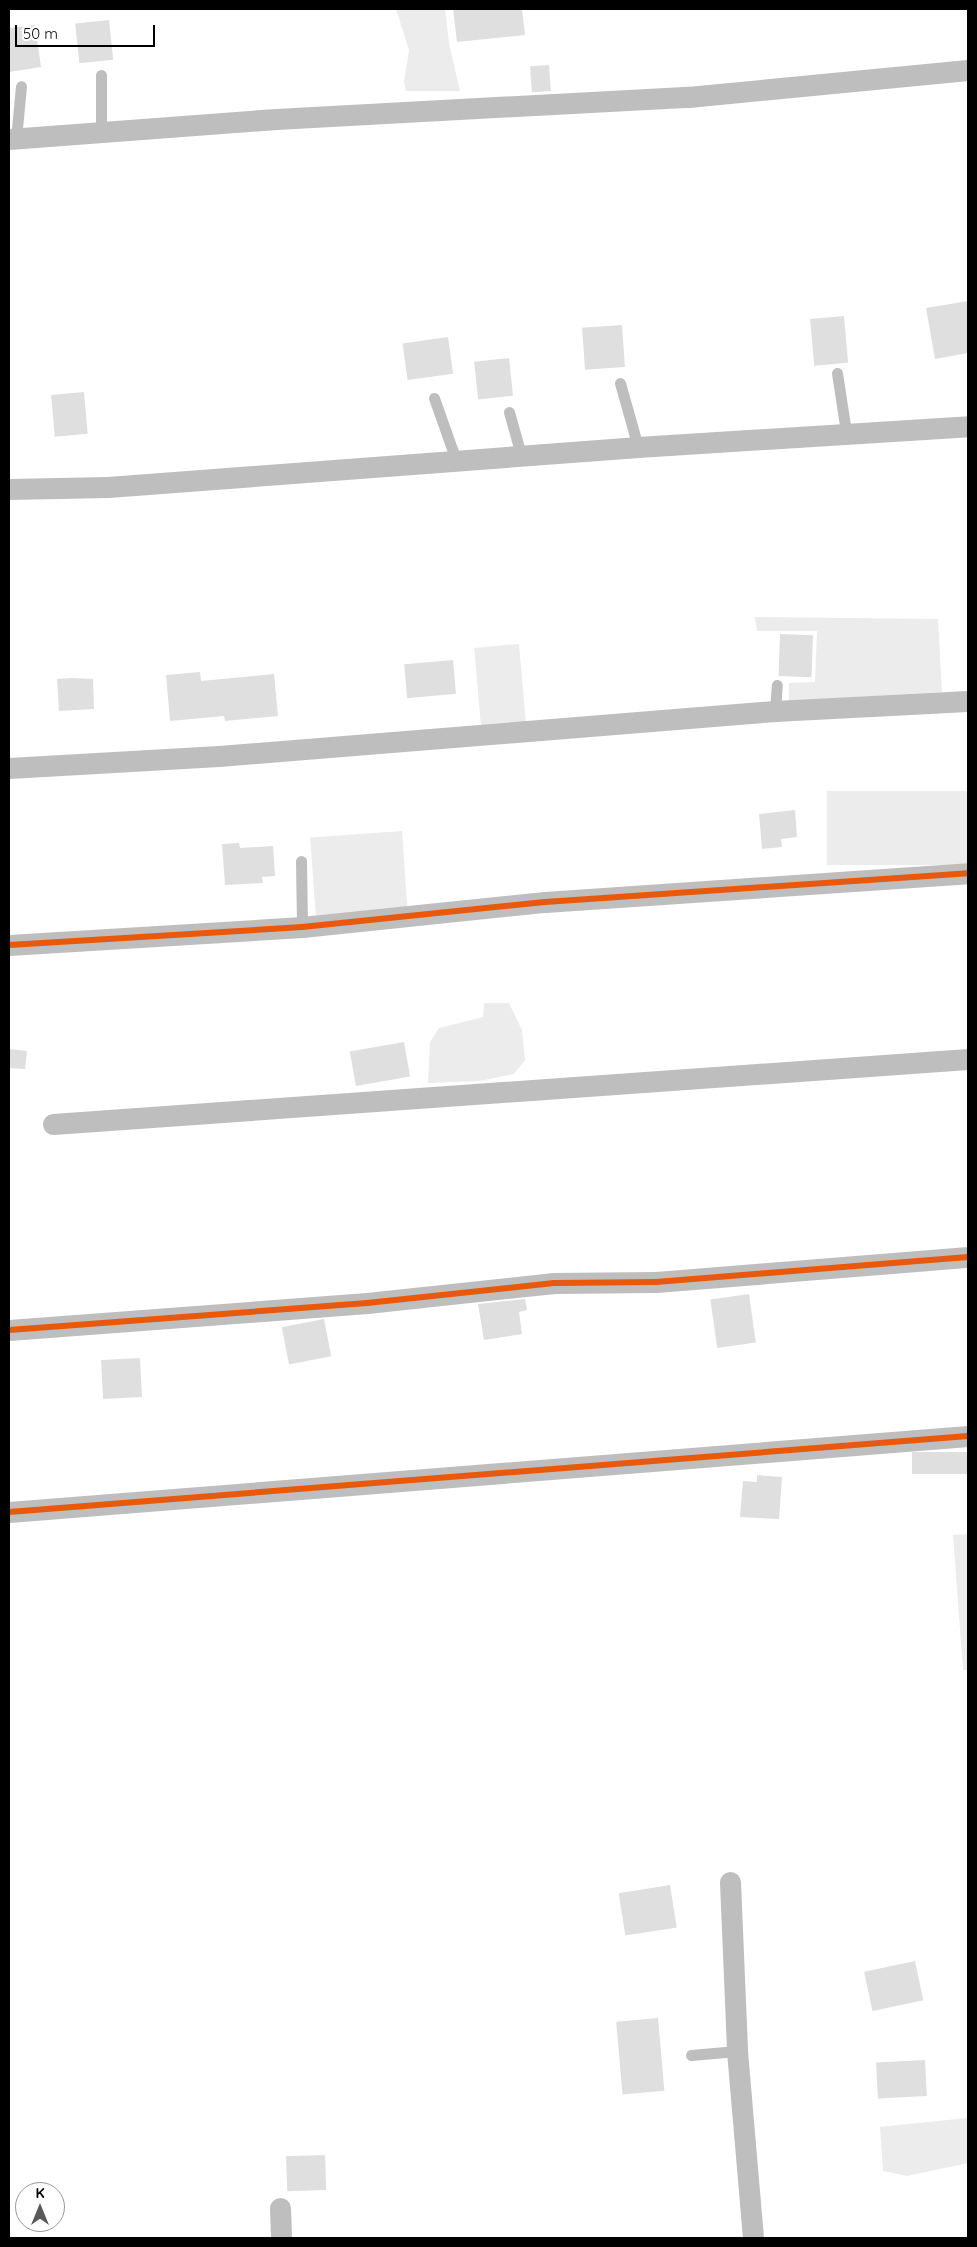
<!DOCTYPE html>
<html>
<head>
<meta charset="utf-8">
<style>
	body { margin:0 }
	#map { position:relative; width:977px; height:2247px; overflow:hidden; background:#fff; font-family:Quicksand,sans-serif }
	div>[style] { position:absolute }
	.green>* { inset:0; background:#ececec; transform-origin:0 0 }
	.building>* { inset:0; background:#dfdfdf; transform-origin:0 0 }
	.service>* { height:11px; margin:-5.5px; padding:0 5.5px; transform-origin:5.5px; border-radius:5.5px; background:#bebebe }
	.minor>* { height:21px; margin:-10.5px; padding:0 10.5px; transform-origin:10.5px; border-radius:10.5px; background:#bebebe }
	.cycleway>* { height:6px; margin:-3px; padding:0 3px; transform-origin:3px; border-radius:3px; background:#e8590c }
	span { translate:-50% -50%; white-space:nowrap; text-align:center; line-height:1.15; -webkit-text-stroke:4px #fff; paint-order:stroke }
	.frame { position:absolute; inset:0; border:10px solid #000; pointer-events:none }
	.north { position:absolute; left:15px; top:2182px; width:50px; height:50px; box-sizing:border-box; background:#fff; border:1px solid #999; border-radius:50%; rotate:0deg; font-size:14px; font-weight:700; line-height:20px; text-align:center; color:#000 }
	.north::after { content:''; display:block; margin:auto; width:18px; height:22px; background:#595959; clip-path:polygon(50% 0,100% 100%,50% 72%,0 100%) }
	.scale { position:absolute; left:15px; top:25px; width:140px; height:22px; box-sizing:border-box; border:2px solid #000; border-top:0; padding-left:6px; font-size:15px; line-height:18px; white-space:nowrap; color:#000; -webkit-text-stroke:4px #fff; paint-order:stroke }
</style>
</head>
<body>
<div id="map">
	<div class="green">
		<div style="clip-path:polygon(396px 9px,445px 9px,449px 43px,460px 91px,406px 91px,404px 82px,409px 50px)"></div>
		<div style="clip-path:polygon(755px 617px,938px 619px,942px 692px,789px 701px,789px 683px,815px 682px,817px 631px,757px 631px)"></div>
		<div style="left:519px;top:644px;width:82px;height:45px;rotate:85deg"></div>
		<div style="left:968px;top:791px;width:74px;height:141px;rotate:90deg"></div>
		<div style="left:402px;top:831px;width:78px;height:92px;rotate:86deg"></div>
		<div style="clip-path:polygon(484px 1003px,509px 1003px,522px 1030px,525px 1060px,514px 1074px,480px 1081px,428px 1083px,430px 1042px,439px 1028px,483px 1017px)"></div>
		<div style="clip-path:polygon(968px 1534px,968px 1670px,963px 1670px,953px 1535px)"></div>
		<div style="clip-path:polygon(967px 2118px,968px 2163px,907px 2176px,883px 2171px,880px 2127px)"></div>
	</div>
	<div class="building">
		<div style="clip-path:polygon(453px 9px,522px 9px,525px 35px,457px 42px)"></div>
		<div style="left:109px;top:20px;width:40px;height:34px;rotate:84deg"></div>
		<div style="clip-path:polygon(35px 25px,41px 67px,9px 72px,9px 28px)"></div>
		<div style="left:549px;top:65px;width:26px;height:19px;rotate:86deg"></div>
		<div style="clip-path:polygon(968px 301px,968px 353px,935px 359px,926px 308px)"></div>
		<div style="left:844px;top:316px;width:47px;height:34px;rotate:85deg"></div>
		<div style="left:622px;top:325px;width:42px;height:40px;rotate:86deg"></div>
		<div style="left:448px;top:337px;width:37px;height:46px;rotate:82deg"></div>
		<div style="left:509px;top:358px;width:38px;height:35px;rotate:84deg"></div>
		<div style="left:84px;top:392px;width:42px;height:33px;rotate:85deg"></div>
		<div style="left:780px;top:634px;width:33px;height:42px;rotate:2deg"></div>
		<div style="left:453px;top:660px;width:34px;height:49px;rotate:85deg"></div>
		<div style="clip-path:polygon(200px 672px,201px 681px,274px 674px,278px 716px,225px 721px,224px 716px,170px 721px,166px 675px)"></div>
		<div style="clip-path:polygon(72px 678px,93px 679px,94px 709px,59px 711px,57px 679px)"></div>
		<div style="clip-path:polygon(795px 810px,797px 837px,781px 839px,782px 847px,762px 849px,759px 814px)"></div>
		<div style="clip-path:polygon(239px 843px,240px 848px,273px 846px,275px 876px,262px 877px,263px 883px,225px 885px,222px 844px)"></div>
		<div style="left:404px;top:1042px;width:35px;height:55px;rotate:80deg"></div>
		<div style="clip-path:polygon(9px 1049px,27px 1051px,25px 1069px,9px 1068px)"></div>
		<div style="left:749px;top:1294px;width:49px;height:39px;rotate:82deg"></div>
		<div style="clip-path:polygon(525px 1299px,527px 1310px,519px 1312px,522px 1334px,484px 1340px,478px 1304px)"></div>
		<div style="left:324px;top:1319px;width:38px;height:43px;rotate:79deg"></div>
		<div style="left:140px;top:1358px;width:39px;height:39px;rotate:87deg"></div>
		<div style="left:968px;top:1452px;width:22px;height:56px;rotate:90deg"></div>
		<div style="clip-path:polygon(757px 1475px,782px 1477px,779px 1519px,740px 1517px,743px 1481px,757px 1482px)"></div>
		<div style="left:670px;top:1885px;width:43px;height:52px;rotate:81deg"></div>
		<div style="left:915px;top:1961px;width:40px;height:52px;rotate:78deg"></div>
		<div style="left:658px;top:2018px;width:73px;height:42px;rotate:85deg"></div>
		<div style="left:925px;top:2060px;width:36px;height:49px;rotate:87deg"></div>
		<div style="left:325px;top:2155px;width:35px;height:39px;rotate:88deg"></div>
	</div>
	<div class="service">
		<div style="left:101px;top:133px;width:58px;rotate:-90deg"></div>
		<div style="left:16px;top:139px;width:53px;rotate:-84.6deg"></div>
		<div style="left:837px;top:373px;width:60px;rotate:81.3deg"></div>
		<div style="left:620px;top:383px;width:66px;rotate:74.3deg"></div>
		<div style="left:434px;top:398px;width:66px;rotate:70.5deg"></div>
		<div style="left:509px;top:412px;width:45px;rotate:74.4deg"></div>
		<div style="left:775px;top:711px;width:26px;rotate:-86deg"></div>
		<div style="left:301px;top:861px;width:66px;rotate:89.1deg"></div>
		<div style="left:691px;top:2055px;width:46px;rotate:-5deg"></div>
	</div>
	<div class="minor">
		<div style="left:9px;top:139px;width:268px;rotate:-4.3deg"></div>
		<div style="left:276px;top:119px;width:413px;rotate:-3.1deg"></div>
		<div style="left:688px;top:97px;width:281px;rotate:-5.5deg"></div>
		<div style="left:9px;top:489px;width:99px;rotate:-1.2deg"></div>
		<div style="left:108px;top:487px;width:532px;rotate:-4.32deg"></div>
		<div style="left:638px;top:447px;width:331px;rotate:-3.6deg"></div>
		<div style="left:9px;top:768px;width:210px;rotate:-3.3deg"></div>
		<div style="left:219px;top:756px;width:558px;rotate:-4.63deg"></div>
		<div style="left:775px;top:711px;width:193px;rotate:-3deg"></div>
		<div style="left:9px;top:945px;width:294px;rotate:-3.5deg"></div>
		<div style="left:302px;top:927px;width:244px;rotate:-5.9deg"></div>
		<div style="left:545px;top:902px;width:424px;rotate:-3.9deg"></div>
		<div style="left:53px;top:1124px;width:917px;rotate:-4.06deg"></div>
		<div style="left:9px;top:1330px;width:359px;rotate:-4.3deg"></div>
		<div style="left:367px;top:1303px;width:188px;rotate:-6.1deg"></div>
		<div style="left:554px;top:1283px;width:102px;rotate:-0.6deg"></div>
		<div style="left:656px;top:1282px;width:313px;rotate:-4.6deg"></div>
		<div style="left:9px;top:1512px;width:962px;rotate:-4.53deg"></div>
		<div style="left:730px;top:1882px;width:169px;rotate:87.6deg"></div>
		<div style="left:737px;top:2051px;width:188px;rotate:85.1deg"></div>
		<div style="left:280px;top:2208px;width:30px;rotate:88deg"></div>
	</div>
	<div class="cycleway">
		<div style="left:9px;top:945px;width:294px;rotate:-3.5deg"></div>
		<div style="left:302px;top:927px;width:244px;rotate:-5.9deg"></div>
		<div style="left:545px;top:902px;width:424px;rotate:-3.9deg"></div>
		<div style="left:9px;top:1330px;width:359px;rotate:-4.3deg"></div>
		<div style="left:367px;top:1303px;width:188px;rotate:-6.1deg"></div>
		<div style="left:554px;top:1283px;width:102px;rotate:-0.6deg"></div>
		<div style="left:656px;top:1282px;width:313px;rotate:-4.6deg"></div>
		<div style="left:9px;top:1512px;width:962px;rotate:-4.53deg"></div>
	</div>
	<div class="frame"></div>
	<div class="north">K</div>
	<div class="scale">50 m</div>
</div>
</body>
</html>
